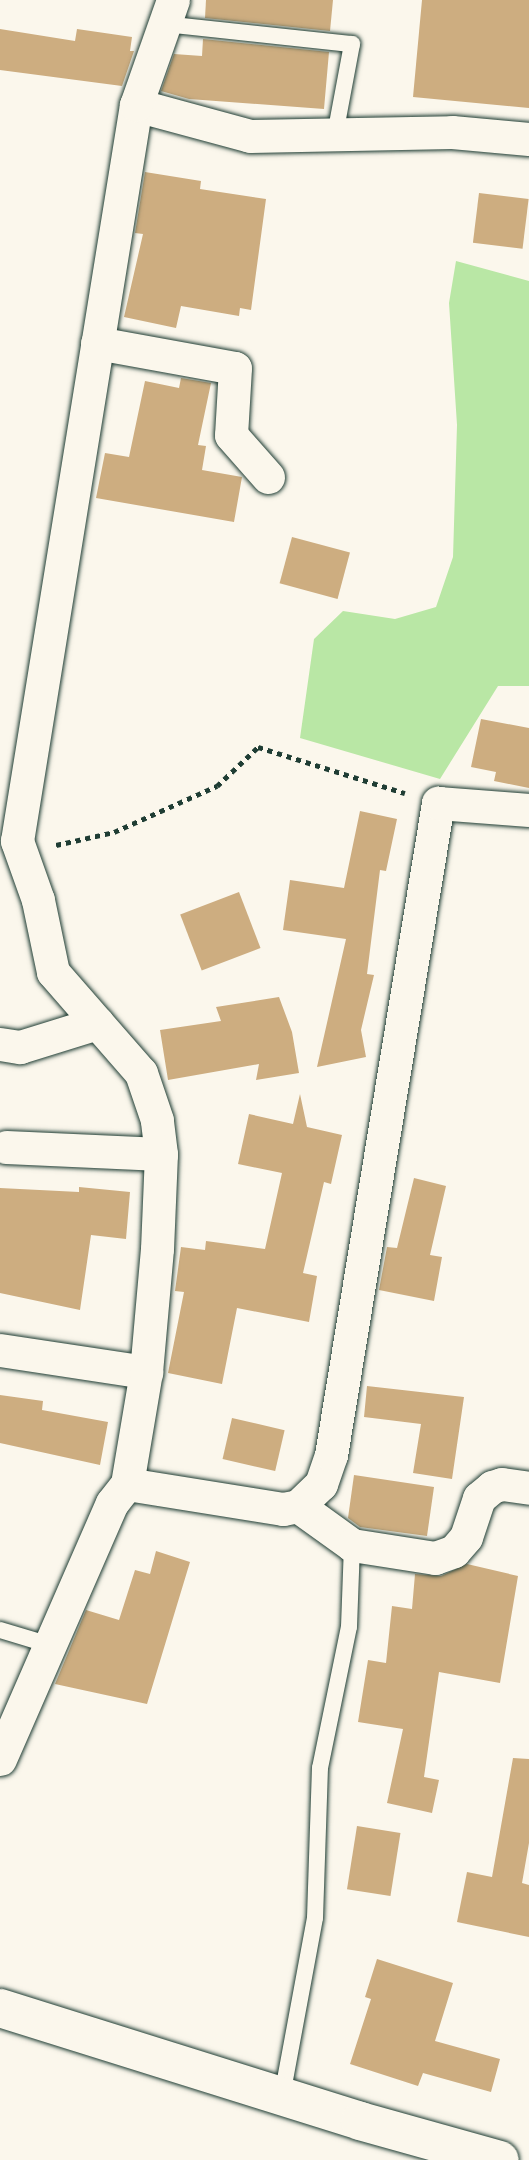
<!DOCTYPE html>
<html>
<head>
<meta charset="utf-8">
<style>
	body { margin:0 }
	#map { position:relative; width:529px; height:2160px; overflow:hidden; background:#fbf7ec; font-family:Mali,sans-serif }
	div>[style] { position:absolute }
	.green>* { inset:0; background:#b9e7a5 }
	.building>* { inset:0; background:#cdad80; transform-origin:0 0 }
	.path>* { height:4.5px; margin-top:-2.25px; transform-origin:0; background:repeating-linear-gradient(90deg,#1f3d34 0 5px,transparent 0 10px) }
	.roads { filter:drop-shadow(0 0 2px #1f3d34) drop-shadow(0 0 2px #1f3d34) }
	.service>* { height:16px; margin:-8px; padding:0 8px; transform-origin:8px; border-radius:8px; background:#fbf7ec }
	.minor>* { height:33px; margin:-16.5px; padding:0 16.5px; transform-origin:16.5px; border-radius:16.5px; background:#fbf7ec }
	.tertiary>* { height:38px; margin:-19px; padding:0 19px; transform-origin:19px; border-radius:19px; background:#fbf7ec }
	span { translate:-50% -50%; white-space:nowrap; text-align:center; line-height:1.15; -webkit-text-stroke:5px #fbf7ec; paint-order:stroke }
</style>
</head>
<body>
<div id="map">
	<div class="green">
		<div style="clip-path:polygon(456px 261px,529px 281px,529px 686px,498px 686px,440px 779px,300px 738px,314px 639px,343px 611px,395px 619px,436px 607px,453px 557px,457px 425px,449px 303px)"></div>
	</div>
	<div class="building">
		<div style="clip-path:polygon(206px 0,333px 0,330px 31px,205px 18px)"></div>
		<div style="clip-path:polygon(422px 0,529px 0,529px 108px,413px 97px)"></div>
		<div style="clip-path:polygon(0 29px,75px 41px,77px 29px,132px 37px,130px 51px,134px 51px,122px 86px,0 70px)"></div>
		<div style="clip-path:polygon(203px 39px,329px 52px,324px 109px,189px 99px,161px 91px,174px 54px,202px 56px)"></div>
		<div style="clip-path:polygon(145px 172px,201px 181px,200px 189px,266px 199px,251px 310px,240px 308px,239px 316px,181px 306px,176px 328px,124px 317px,143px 234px,135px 233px)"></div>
		<div style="left:479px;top:193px;width:50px;height:50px;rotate:7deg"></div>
		<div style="clip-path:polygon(181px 378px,211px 383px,198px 445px,206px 446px,202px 470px,242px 477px,234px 522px,96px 498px,105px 453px,129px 457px,145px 381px,179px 388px)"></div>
		<div style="left:292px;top:537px;width:60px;height:48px;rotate:15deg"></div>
		<div style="clip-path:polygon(481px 719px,529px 728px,529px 788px,494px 781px,496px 772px,471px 767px)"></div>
		<div style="clip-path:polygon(360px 811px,397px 819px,386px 871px,380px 870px,367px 974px,374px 975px,361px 1030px,366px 1057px,317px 1067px,346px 939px,283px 930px,290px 880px,344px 888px)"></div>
		<div style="left:239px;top:892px;width:60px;height:63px;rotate:69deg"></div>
		<div style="clip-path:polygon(279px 997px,292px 1032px,299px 1073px,256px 1080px,259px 1064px,168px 1080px,160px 1030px,221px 1021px,216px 1007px)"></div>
		<div style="clip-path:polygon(300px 1094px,307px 1127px,342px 1135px,331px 1184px,324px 1182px,303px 1273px,317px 1276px,309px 1322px,237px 1308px,222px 1384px,168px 1373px,184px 1292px,175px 1291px,181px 1247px,205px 1250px,206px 1241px,265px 1249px,282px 1173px,238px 1164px,249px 1114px,293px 1124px)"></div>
		<div style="clip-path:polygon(414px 1178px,446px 1186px,430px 1255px,442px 1257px,434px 1301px,379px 1290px,387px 1247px,397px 1248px)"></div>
		<div style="clip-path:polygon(79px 1187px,130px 1192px,126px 1239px,91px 1235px,80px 1310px,0 1293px,0 1188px,79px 1192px)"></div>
		<div style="clip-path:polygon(367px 1386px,464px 1397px,452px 1479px,413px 1473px,421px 1424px,364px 1417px)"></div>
		<div style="clip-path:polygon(0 1395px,43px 1401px,42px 1410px,108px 1422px,100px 1465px,0 1443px)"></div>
		<div style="left:232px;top:1418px;width:54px;height:42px;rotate:13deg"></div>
		<div style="clip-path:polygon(354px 1475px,434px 1487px,427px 1536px,360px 1527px,348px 1518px)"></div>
		<div style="clip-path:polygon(156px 1551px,190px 1562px,147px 1704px,55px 1684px,86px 1610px,119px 1620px,135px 1570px,150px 1574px)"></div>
		<div style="clip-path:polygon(467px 1564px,518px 1576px,500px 1683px,439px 1672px,424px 1777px,439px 1780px,432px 1813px,387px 1803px,403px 1729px,358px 1722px,368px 1660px,386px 1663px,392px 1606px,412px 1609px,415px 1574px,441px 1576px)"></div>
		<div style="clip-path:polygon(513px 1758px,529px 1759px,529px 1843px,522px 1883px,529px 1885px,529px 1937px,457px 1922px,467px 1872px,492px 1877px)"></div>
		<div style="left:357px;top:1826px;width:44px;height:64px;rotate:9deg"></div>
		<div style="clip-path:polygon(377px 1959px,453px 1983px,435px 2041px,500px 2059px,491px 2092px,423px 2073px,418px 2086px,350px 2064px,371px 1999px,365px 1997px)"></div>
	</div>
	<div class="path">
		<div style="left:56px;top:845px;width:59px;rotate:-12.6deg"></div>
		<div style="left:114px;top:832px;width:113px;rotate:-24.1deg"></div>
		<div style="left:217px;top:786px;width:57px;rotate:-43.6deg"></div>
		<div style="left:258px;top:747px;width:154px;rotate:17.4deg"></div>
	</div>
	<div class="roads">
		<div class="service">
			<div style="left:164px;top:24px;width:189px;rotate:6.1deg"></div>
			<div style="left:352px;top:44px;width:93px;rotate:100.6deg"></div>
			<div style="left:0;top:1630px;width:52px;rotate:16.7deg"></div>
			<div style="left:282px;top:2096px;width:181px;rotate:-79.5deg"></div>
			<div style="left:315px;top:1918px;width:150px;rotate:-88.1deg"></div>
			<div style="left:320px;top:1768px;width:144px;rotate:-78.4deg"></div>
			<div style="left:349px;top:1627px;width:82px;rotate:-87.9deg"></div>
		</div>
		<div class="minor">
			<div style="left:136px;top:105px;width:118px;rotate:15.2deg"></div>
			<div style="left:250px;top:136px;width:202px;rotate:-1.1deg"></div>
			<div style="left:452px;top:132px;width:77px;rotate:5.2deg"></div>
			<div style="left:97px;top:343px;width:140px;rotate:10.3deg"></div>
			<div style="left:235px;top:368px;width:67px;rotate:93.4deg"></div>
			<div style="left:231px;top:435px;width:56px;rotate:48.6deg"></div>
			<div style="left:0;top:1044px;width:20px;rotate:9deg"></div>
			<div style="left:20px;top:1047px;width:81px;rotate:-17.3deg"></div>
			<div style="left:6px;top:1147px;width:155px;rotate:2.6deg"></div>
			<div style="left:0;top:1350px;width:148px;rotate:8.6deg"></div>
			<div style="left:127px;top:1484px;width:114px;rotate:-80.4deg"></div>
			<div style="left:146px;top:1372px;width:123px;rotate:-84.9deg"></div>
			<div style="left:157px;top:1249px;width:95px;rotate:-87.6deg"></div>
			<div style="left:161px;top:1154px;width:34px;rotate:-97deg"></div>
			<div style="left:157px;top:1120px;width:50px;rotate:-108.8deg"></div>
			<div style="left:141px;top:1073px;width:134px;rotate:-131.1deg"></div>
			<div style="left:53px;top:972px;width:74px;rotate:-101.8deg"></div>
			<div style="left:38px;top:900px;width:63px;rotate:-109.6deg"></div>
			<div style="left:17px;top:841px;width:746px;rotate:-80.82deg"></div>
			<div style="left:136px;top:105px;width:111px;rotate:-70.6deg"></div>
			<div style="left:298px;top:1506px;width:67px;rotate:35.8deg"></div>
			<div style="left:352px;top:1545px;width:84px;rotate:8.9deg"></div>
			<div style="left:435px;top:1558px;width:20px;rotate:-20deg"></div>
			<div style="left:454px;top:1551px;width:18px;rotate:-49deg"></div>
			<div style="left:466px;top:1537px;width:41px;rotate:-71.6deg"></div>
			<div style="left:479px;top:1498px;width:17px;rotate:-40deg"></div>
			<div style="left:492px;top:1487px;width:10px;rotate:-17deg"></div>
			<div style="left:502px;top:1484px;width:27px;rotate:8deg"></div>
			<div style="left:0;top:1759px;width:279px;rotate:-66.4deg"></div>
			<div style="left:112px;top:1503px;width:24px;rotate:-52deg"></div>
			<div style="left:127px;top:1484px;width:158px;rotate:9.1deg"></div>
			<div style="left:283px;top:1509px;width:15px;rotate:-11deg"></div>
			<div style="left:298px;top:1506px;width:32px;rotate:-44deg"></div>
			<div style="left:321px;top:1484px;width:31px;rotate:-71deg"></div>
			<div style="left:331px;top:1455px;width:661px;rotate:-80.68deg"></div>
			<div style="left:438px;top:803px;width:91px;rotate:4.4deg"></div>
		</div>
		<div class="tertiary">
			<div style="left:0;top:2008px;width:377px;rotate:17.4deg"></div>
			<div style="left:360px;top:2121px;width:145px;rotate:15.6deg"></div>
		</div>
	</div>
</div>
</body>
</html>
